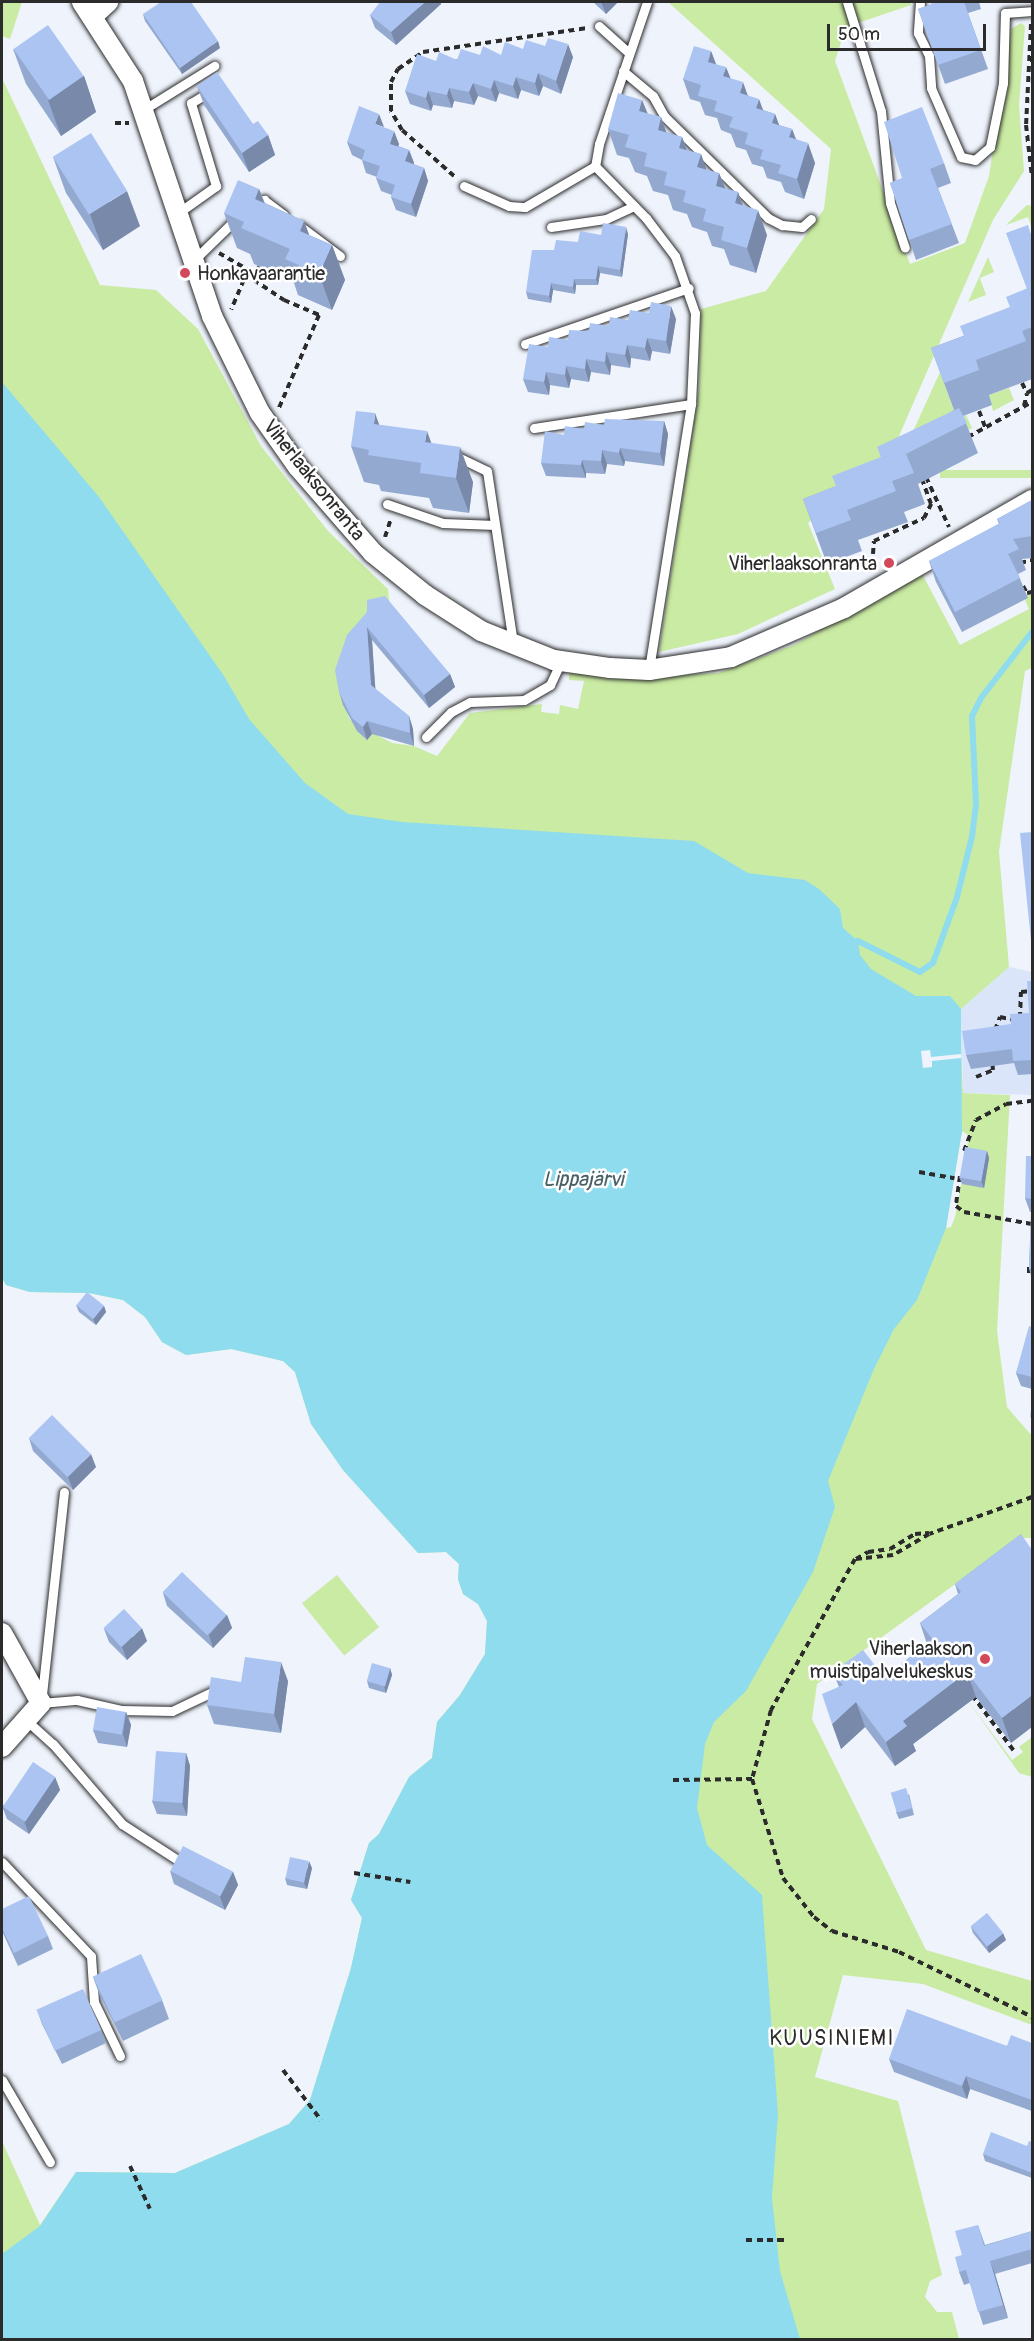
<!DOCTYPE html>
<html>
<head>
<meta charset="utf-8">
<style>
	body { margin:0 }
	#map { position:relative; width:1034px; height:2341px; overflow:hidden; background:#eef3fc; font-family:Pangolin,sans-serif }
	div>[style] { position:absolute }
	.built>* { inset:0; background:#dae5f9 }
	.green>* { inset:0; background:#caeba3; transform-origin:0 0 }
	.water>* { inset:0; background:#8fdcee }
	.pier>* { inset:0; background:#eef3fc }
	.stream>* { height:6px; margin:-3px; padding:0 3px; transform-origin:3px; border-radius:3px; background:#8fdcee }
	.path>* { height:4px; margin-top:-2px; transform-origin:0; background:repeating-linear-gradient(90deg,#2b2b2b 0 6px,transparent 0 10.5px) }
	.roads { filter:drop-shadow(0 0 2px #2b2b2b) drop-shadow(0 0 2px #2b2b2b) }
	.service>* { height:9px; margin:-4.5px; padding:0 4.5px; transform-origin:4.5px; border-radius:4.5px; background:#fff }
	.minor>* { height:20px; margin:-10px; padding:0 10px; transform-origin:10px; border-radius:10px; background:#fff }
	.wall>* { inset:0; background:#93a9d0 }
	.shaded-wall>* { inset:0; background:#7889a9 }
	.building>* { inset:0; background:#abc4f2; transform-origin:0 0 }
	.dots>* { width:16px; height:16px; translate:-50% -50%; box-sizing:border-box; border:3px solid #fff; border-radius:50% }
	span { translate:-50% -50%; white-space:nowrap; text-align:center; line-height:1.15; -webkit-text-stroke:5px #fff; paint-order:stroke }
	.poi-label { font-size:20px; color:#2b2b2b }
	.left { translate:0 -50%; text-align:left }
	.right { translate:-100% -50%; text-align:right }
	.street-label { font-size:20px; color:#2b2b2b }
	.water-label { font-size:21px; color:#496066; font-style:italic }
	.neighbourhood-label { font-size:21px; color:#2b2b2b; letter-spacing:1.5px }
	.frame { position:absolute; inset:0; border:3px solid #2b2b2b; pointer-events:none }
	.scale { position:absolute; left:827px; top:24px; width:159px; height:27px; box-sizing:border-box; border:3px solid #2b2b2b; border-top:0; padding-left:8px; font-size:18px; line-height:21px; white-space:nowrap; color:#2b2b2b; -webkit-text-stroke:4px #fff; paint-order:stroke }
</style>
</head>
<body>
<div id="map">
	<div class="built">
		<div style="clip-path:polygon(1009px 967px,1032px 972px,1032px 1095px,963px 1093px,961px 1009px)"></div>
	</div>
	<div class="green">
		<div style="clip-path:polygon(2px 2px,22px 2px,10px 39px,2px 36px)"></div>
		<div style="clip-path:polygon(668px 2px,910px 2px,911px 5px,846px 27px,835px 61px,910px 264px,965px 243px,989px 176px,1011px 29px,1021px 23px,1025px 26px,1019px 105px,1024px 171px,993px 220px,899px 436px,881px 462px,808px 523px,835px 589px,738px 634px,659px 652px,699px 388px,701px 309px,766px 291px,824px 209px,831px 149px)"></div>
		<div style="clip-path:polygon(evenodd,2px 78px,100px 285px,156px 290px,198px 329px,261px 446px,328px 531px,388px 589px,390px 609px,341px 690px,349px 718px,367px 740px,373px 733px,392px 743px,414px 746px,437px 756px,470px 713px,542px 704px,541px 712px,559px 714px,560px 705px,578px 709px,584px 681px,569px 680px,569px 672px,624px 678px,718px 673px,794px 645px,921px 572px,960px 645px,1029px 609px,1025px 600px,1026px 595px,1032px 594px,1032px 668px,1025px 671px,999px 852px,1009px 967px,961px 1009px,961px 1054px,963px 1093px,1010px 1095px,997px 1331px,1007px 1407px,1032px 1436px,1032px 1538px,1019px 1538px,817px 1684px,812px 1719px,926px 1950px,1032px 1981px,1032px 2025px,923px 1984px,843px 1975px,815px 2077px,898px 2101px,942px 2275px,930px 2281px,925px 2297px,937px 2312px,952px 2312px,959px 2339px,2px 2339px,2px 2141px,40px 2225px,76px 2172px,175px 2173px,289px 2124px,310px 2100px,351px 1968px,362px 1918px,351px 1900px,369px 1843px,379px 1834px,409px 1777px,432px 1758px,437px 1722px,460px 1695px,485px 1654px,487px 1621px,478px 1604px,463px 1594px,458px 1579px,459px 1564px,446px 1552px,418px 1553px,343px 1470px,311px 1424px,295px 1372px,283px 1361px,231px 1349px,186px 1355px,162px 1342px,145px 1317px,123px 1300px,89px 1293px,30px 1292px,6px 1285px,2px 1278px,2px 78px,962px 1131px,968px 1135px,967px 1154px,955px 1217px,951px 1227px,946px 1228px,962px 1131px)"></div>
		<div style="clip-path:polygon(1027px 205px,1032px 206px,1032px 229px,1028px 217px,1006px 225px)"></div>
		<div style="clip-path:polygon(988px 257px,994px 272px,980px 278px,986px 295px,968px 302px)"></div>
		<div style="clip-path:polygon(940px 372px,957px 419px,966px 415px,972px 428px,943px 444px,910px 438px)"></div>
		<div style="clip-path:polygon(1009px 388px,1014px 400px,993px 411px,989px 395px)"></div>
		<div style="left:1032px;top:470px;width:8px;height:92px;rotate:90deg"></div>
		<div style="left:337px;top:1575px;width:67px;height:45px;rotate:51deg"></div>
		<div style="clip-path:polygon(966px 1698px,1012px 1760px,1023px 1752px,1019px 1747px,1032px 1737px,1032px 1777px,1019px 1773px)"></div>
	</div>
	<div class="water">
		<div style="clip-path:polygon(2px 382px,99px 497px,224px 676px,249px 719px,305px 783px,348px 814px,402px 822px,694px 841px,748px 873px,805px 880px,819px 889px,840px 909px,843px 928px,858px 941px,860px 955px,871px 969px,916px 996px,950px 996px,961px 1009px,962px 1131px,946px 1228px,917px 1300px,894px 1329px,874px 1369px,828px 1481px,835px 1507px,813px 1572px,746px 1691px,714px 1722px,705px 1744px,697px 1808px,707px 1845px,762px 1895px,778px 2114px,772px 2198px,780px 2271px,800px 2339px,2px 2339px,2px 2254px,40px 2226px,76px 2172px,175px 2173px,289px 2124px,310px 2100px,351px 1968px,362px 1918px,351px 1900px,369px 1843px,379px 1834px,409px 1777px,432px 1758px,437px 1722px,460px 1695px,485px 1654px,487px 1621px,478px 1604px,463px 1594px,458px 1579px,459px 1564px,446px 1552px,418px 1553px,343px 1470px,311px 1424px,295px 1372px,283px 1361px,231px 1349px,186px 1355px,162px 1342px,145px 1317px,123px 1300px,89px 1293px,30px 1292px,6px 1285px,2px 1278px)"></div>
	</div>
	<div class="pier">
		<div style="clip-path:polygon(930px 1050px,931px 1057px,961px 1054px,961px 1058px,932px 1061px,932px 1067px,923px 1068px,921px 1051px)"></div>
	</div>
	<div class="stream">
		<div style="left:858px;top:941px;width:69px;rotate:26.6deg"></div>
		<div style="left:920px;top:972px;width:16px;rotate:-35deg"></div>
		<div style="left:933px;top:963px;width:70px;rotate:-70deg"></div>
		<div style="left:957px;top:897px;width:62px;rotate:-76deg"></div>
		<div style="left:972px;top:837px;width:33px;rotate:-83deg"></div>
		<div style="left:976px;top:804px;width:88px;rotate:-92.6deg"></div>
		<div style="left:972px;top:716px;width:20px;rotate:-63deg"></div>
		<div style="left:981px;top:698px;width:83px;rotate:-52.3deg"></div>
	</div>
	<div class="path">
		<div style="left:1031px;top:24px;width:101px;rotate:92.8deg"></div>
		<div style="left:1026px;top:125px;width:52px;rotate:83.4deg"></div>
		<div style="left:115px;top:123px;width:14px"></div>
		<div style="left:454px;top:176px;width:69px;rotate:-138.5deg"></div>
		<div style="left:402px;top:130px;width:22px;rotate:-120deg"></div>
		<div style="left:391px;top:111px;width:29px;rotate:-90deg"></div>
		<div style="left:391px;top:82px;width:15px;rotate:-62deg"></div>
		<div style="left:398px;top:69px;width:30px;rotate:-34deg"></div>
		<div style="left:423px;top:52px;width:166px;rotate:-8.3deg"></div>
		<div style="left:219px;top:253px;width:34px;rotate:30deg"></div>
		<div style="left:248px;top:270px;width:43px;rotate:113deg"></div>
		<div style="left:245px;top:274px;width:47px;rotate:33.7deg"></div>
		<div style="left:284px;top:300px;width:38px;rotate:23deg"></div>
		<div style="left:319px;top:315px;width:101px;rotate:113.3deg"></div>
		<div style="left:253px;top:279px;width:14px;rotate:-65deg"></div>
		<div style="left:1022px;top:383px;width:11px;rotate:63deg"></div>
		<div style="left:1024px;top:406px;width:13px;rotate:-77deg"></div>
		<div style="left:1027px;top:393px;width:6px;rotate:-31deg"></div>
		<div style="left:979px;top:411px;width:17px;rotate:69deg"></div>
		<div style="left:968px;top:437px;width:73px;rotate:-28.7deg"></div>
		<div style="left:926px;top:477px;width:55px;rotate:65.3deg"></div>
		<div style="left:385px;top:537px;width:20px;rotate:-72deg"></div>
		<div style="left:873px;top:554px;width:13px;rotate:-86deg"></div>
		<div style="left:874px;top:541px;width:55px;rotate:-24.7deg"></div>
		<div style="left:924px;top:518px;width:16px;rotate:-63deg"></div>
		<div style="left:931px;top:504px;width:27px;rotate:-110deg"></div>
		<div style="left:1020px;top:563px;width:12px;rotate:-14deg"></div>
		<div style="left:1023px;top:586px;width:8px;rotate:60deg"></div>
		<div style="left:1027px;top:593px;width:5px;rotate:-11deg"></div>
		<div style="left:1020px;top:1018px;width:26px;rotate:-88deg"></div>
		<div style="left:1021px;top:992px;width:11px;rotate:-5deg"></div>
		<div style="left:995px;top:1030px;width:14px;rotate:-69deg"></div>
		<div style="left:1000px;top:1017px;width:14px;rotate:12deg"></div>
		<div style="left:976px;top:1077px;width:18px;rotate:-22deg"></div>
		<div style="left:993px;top:1070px;width:9px;rotate:-96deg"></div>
		<div style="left:964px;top:1151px;width:33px;rotate:-69deg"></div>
		<div style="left:976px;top:1120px;width:34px;rotate:-28deg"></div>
		<div style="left:1006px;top:1104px;width:26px;rotate:-7deg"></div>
		<div style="left:919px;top:1172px;width:36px;rotate:10deg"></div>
		<div style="left:960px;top:1176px;width:30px;rotate:98deg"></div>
		<div style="left:956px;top:1206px;width:10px;rotate:37deg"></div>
		<div style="left:964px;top:1212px;width:69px;rotate:10deg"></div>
		<div style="left:1029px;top:1273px;width:9px;rotate:-90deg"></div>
		<div style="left:1032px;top:1497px;width:109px;rotate:160.2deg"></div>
		<div style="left:929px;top:1534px;width:42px;rotate:149.7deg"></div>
		<div style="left:893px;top:1555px;width:38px;rotate:174deg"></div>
		<div style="left:855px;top:1559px;width:173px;rotate:119.1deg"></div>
		<div style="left:771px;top:1710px;width:72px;rotate:105.4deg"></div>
		<div style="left:752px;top:1779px;width:104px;rotate:72.6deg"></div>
		<div style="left:783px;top:1878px;width:50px;rotate:51.5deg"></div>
		<div style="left:814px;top:1917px;width:23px;rotate:38deg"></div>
		<div style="left:832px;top:1931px;width:70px;rotate:17.4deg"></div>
		<div style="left:899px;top:1952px;width:148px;rotate:26deg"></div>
		<div style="left:856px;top:1559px;width:14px;rotate:-30deg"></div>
		<div style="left:868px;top:1552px;width:22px;rotate:-8deg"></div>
		<div style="left:890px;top:1549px;width:29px;rotate:-31deg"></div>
		<div style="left:915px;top:1534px;width:14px;rotate:-4deg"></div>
		<div style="left:972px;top:1695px;width:70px;rotate:53.1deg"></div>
		<div style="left:673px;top:1780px;width:79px;rotate:-0.7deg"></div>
		<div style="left:354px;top:1873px;width:57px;rotate:9.1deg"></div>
		<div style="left:283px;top:2070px;width:63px;rotate:52.8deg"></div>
		<div style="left:130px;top:2166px;width:47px;rotate:65.1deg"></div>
		<div style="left:746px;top:2240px;width:40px"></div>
	</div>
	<div class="roads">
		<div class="service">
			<div style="left:647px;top:2px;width:150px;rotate:108.7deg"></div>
			<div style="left:599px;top:144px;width:22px;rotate:100deg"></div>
			<div style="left:595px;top:166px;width:73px;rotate:45.6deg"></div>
			<div style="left:646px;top:218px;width:48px;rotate:52.7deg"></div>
			<div style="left:675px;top:256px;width:60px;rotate:70.7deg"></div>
			<div style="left:695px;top:313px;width:91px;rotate:92.5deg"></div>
			<div style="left:691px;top:404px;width:269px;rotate:99deg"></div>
			<div style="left:847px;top:2px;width:114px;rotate:72.7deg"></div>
			<div style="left:881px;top:111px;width:92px;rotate:84.4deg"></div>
			<div style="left:890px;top:203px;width:47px;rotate:71.6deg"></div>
			<div style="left:920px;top:2px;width:31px;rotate:94deg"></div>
			<div style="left:918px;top:33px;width:25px;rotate:64deg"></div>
			<div style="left:929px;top:56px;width:32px;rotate:86deg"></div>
			<div style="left:931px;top:88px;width:75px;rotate:66.5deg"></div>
			<div style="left:961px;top:157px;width:14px;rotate:12deg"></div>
			<div style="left:975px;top:160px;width:20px;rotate:-41deg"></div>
			<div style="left:990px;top:147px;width:65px;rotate:-78.5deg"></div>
			<div style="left:1003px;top:83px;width:70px;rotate:-88.4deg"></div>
			<div style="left:1005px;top:13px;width:27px;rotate:-4deg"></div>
			<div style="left:599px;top:26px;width:40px;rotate:42deg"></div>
			<div style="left:623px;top:71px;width:39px;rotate:40deg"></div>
			<div style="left:653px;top:96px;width:23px;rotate:61deg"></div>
			<div style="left:664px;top:116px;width:146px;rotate:44.4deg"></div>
			<div style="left:768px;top:218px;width:16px;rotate:27deg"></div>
			<div style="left:782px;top:225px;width:20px;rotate:6deg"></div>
			<div style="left:802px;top:227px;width:12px;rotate:-42deg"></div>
			<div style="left:143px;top:110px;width:84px;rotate:-31.8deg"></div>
			<div style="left:464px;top:186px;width:49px;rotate:24deg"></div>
			<div style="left:509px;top:206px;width:16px;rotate:4deg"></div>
			<div style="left:525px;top:207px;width:81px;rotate:-30.4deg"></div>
			<div style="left:253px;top:206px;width:13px;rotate:-29deg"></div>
			<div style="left:264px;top:200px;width:25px;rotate:37deg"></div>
			<div style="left:178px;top:213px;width:47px;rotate:-35.4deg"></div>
			<div style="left:216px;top:186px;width:87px;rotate:-106.8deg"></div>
			<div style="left:191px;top:103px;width:23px;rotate:-31deg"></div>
			<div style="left:300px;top:226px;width:50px;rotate:36.9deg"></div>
			<div style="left:551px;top:227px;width:56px;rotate:-8.3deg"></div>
			<div style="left:606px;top:219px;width:31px;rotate:-25deg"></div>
			<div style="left:194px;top:260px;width:60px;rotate:-44.3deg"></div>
			<div style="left:525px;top:344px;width:173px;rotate:-18.9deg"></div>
			<div style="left:534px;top:428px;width:159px;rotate:-8.7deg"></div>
			<div style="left:456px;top:456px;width:34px;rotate:26deg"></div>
			<div style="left:487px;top:471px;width:173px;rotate:81.4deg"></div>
			<div style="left:387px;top:504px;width:59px;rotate:18.7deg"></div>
			<div style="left:443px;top:523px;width:52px;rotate:2.2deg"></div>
			<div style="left:426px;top:737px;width:35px;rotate:-45deg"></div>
			<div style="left:451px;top:712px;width:21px;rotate:-28deg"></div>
			<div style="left:470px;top:702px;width:54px;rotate:-2.1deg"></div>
			<div style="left:524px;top:700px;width:30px;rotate:-30deg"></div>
			<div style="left:550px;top:685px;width:26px;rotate:-65deg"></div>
			<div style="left:64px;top:1492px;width:212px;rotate:96.2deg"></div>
			<div style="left:41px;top:1703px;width:36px;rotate:-5deg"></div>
			<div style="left:77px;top:1700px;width:45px;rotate:12.8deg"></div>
			<div style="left:121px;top:1710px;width:51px;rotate:1.1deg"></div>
			<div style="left:172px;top:1711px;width:44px;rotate:-25.4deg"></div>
			<div style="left:26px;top:1720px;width:36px;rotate:42deg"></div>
			<div style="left:53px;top:1744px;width:106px;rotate:49.2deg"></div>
			<div style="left:122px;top:1824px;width:64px;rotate:32.9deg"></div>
			<div style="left:2px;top:1862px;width:129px;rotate:46.6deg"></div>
			<div style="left:91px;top:1956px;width:46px;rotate:86.3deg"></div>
			<div style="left:94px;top:2002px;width:60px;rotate:64.3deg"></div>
			<div style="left:2px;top:2080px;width:95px;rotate:59.7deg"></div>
		</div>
		<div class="minor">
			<div style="left:82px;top:2px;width:94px;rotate:57.2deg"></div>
			<div style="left:133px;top:81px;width:248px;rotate:71.4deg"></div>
			<div style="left:212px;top:316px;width:108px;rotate:63.7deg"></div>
			<div style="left:260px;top:413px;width:66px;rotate:54.9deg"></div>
			<div style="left:298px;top:467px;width:114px;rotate:48.9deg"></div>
			<div style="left:373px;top:553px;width:67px;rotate:38.9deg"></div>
			<div style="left:425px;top:595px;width:67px;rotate:32.7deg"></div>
			<div style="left:481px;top:631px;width:79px;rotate:21.7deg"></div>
			<div style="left:554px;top:660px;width:57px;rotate:8.1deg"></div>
			<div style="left:610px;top:668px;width:39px;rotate:3deg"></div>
			<div style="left:649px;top:670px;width:83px;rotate:-9deg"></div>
			<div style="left:731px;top:657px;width:123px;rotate:-23.4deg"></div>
			<div style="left:844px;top:608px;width:217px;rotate:-29.9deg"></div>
			<div style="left:93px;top:16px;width:21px;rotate:-43deg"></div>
			<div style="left:2px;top:1633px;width:80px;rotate:60.9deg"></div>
			<div style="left:41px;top:1703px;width:59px;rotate:131.6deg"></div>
		</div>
	</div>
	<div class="wall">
		<div style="clip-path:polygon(593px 2px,618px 2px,606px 14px)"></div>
		<div style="clip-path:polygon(931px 2px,979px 2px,981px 9px,968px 13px,988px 69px,945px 84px,918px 9px,932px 4px)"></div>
		<div style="clip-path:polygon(441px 4px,396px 45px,375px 28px,370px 15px)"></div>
		<div style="clip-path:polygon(143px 14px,220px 48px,182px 74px,145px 21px)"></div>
		<div style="clip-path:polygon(13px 49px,84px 76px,96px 112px,61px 136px,26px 84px)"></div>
		<div style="clip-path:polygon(523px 49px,573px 57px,561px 94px,543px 86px,539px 96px,521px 90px,518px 99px,499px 93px,496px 102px,478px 96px,474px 105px,454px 101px,452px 108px,433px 105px,431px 111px,410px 104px,405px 91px,436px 61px,501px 55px)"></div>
		<div style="clip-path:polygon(711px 51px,716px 64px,763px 110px,775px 114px,779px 125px,792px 129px,796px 139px,815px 163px,804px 199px,785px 192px,781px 182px,767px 178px,763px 167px,752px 164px,746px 150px,736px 147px,731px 134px,721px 130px,717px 118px,705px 115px,700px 102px,690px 99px,683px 79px)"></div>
		<div style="clip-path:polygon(197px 86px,253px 124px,268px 135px,275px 155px,249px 172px,204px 105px)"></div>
		<div style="clip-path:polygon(642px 100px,648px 114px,661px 117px,666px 132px,682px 137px,687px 150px,701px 154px,706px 170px,719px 173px,725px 188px,738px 192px,743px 206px,767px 235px,756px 273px,730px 265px,724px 249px,712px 246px,707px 232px,692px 227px,687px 214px,673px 210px,668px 195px,653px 191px,647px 176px,635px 172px,629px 158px,617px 155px,608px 129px)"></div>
		<div style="clip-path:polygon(383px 127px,399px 144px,398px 146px,409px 150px,414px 163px,413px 164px,424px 168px,428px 181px,416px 217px,396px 210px,391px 197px,392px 195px,381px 191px,376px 178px,377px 177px,366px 173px,362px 160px,352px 155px,347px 142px)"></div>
		<div style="clip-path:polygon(53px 157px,140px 226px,103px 250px,66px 193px)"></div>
		<div style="clip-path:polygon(944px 163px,951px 183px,938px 188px,959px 243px,916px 260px,890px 183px)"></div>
		<div style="clip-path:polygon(259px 189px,265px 203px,304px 221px,309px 235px,332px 245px,345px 280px,332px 310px,298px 295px,293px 280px,254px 264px,250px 254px,237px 248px,224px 213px)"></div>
		<div style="clip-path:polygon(628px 234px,622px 277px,600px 273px,598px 285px,576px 285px,575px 294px,553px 290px,551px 303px,528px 299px,526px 292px,554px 250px,578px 242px,601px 235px)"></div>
		<div style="clip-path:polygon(1032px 238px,1032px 379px,989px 395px,992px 405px,963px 416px,978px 453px,918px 484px,925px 504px,904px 512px,908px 522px,858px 540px,862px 551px,827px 564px,803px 499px,836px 486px,954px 410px,931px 348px,963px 336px,1010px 307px,1027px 289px)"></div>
		<div style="clip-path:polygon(676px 319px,670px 354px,652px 351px,650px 361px,631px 358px,630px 368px,611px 365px,610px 375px,591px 372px,589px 382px,571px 379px,569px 388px,550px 385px,549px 395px,528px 392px,523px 379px,548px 347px,568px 340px,589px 331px,628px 320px)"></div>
		<div style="clip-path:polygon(664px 421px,668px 434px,664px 466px,625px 461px,624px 466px,607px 464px,605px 474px,586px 473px,586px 478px,546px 476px,541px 463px,564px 435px,584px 429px,604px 425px)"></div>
		<div style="clip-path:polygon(379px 425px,431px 443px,473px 482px,469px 513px,433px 508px,429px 498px,381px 491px,379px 485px,364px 482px,351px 446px)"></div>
		<div style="clip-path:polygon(1032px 500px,1032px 558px,1022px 559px,1026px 570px,1018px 574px,1028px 598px,962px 632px,936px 582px,929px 561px,999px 524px,997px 519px)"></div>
		<div style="clip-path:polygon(367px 612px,450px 674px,455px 687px,429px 708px,372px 640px,375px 689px,409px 716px,413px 729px,414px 746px,372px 734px,367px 740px,357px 731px,343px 705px,339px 692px)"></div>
		<div style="clip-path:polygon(1032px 981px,1032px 1074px,1018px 1075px,1014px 1063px,971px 1069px,966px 1055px,1029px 1013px)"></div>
		<div style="clip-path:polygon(987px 1151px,989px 1158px,984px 1188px,962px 1184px,959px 1177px)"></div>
		<div style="clip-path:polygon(1032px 1156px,1032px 1279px,1029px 1269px,1031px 1212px,1030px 1212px,1025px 1198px)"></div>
		<div style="clip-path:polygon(76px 1305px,104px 1306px,106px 1312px,96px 1325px,79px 1312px)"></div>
		<div style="clip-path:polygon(1032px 1327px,1032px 1389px,1021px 1386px,1016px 1373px)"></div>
		<div style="clip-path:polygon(29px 1438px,96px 1467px,73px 1490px,33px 1451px)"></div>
		<div style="clip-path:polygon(1021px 1534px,1011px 1743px,976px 1697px,913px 1744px,916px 1751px,895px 1766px,865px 1727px,841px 1749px,839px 1687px,833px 1672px,884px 1677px,927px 1644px,920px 1623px,958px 1594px,955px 1584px)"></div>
		<div style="clip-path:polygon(163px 1593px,227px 1615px,232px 1628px,213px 1648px,167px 1606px)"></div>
		<div style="clip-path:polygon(104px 1629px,147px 1641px,127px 1660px,109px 1642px)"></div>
		<div style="clip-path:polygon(390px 1668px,392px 1675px,386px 1693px,369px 1688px,367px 1681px)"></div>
		<div style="clip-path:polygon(288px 1681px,281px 1733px,214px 1724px,207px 1705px,241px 1682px)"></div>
		<div style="clip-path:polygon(126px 1712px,131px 1725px,127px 1747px,98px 1743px,93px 1730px)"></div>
		<div style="clip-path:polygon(186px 1753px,190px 1766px,187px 1816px,157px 1814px,152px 1801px)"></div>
		<div style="clip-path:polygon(55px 1777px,60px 1790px,29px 1834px,7px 1819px,2px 1806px)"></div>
		<div style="clip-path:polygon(909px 1794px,914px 1815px,899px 1819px,896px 1812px)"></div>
		<div style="clip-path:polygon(312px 1868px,307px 1889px,287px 1885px,285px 1878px)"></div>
		<div style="clip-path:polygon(170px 1871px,233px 1872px,238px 1885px,225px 1910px,174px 1884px)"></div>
		<div style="clip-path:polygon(2px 1909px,48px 1936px,53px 1949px,18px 1966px,2px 1931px)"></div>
		<div style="clip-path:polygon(971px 1927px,1006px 1940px,989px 1953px,973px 1933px)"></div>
		<div style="clip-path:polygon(93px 1977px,162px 2000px,169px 2019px,123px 2041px,100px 1996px)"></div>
		<div style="clip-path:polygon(37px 2010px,101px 2030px,106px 2043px,62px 2064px,42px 2024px)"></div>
		<div style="clip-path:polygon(1032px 2043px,1032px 2111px,970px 2089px,967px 2099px,894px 2072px,889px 2059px)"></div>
		<div style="clip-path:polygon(1032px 2142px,1032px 2178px,985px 2161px,983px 2154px,1027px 2146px)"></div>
		<div style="clip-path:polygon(978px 2225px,985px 2245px,1032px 2231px,1032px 2263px,995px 2274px,1008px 2318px,983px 2325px,970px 2283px,964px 2285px,959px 2272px,962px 2255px)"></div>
	</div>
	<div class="shaded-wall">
		<div style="clip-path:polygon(425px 2px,441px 2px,441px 4px,396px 45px,391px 32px)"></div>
		<div style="clip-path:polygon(601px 2px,618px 2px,606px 14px)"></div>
		<div style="clip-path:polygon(218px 41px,220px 48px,182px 74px,180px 68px)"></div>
		<div style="clip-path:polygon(568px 44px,573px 57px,561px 94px,556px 81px)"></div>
		<div style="clip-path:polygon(711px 51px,718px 70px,708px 62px)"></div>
		<div style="clip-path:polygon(726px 67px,734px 87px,723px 76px)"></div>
		<div style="clip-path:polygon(538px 73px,543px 86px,539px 96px,535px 83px)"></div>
		<div style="clip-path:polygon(84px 76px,96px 112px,61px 136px,48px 100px)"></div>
		<div style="clip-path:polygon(516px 77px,521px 90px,518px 99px,513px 86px)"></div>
		<div style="clip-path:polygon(494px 80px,499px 93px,496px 102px,491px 89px)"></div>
		<div style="clip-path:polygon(743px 82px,750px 102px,740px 93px)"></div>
		<div style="clip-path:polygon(473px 83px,478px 96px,474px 105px,469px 92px)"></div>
		<div style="clip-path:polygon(449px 88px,454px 101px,452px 108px,447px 95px)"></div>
		<div style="clip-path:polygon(428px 91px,433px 105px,431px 111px,426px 98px)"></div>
		<div style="clip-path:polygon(759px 99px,766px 118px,756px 108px)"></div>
		<div style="clip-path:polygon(642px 100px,652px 125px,639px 111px)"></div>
		<div style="clip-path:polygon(379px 114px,384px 127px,375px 124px)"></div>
		<div style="clip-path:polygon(775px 114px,782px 133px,772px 123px)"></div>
		<div style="clip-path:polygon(661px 117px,670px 143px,658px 130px)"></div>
		<div style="clip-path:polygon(792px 129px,799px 148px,789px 137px)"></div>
		<div style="clip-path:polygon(394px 131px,399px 144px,394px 157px,390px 144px)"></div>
		<div style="clip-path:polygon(268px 135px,275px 155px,249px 172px,242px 153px)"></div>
		<div style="clip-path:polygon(682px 137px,691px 162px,679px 148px)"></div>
		<div style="clip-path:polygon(808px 143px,815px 163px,804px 199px,797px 179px)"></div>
		<div style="clip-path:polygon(409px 150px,414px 163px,410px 174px,405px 161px)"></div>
		<div style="clip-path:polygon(701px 154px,710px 179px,697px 167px)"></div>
		<div style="clip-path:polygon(424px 168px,428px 181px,416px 217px,411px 204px)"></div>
		<div style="clip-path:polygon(719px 173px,729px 198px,716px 186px)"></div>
		<div style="clip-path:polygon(259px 189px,272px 225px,255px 199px)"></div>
		<div style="clip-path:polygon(127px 191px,140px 226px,103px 250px,90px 214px)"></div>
		<div style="clip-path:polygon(738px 192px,747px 217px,735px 203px)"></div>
		<div style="clip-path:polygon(758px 210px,767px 235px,756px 273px,747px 248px)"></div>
		<div style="clip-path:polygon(304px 221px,317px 256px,300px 231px)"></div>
		<div style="clip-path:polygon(626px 227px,628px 234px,622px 277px,620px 270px)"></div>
		<div style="clip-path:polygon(332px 245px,345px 280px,332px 310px,319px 274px)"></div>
		<div style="clip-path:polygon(598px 266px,600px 273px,598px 285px,596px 279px)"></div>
		<div style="clip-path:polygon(574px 279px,576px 285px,575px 294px,573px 287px)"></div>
		<div style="clip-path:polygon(551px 283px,553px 290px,551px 303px,549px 296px)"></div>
		<div style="clip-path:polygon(671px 306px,676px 319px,670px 354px,666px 341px)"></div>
		<div style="clip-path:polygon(647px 338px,652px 351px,650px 361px,645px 348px)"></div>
		<div style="clip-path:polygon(627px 345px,631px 358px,630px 368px,625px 355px)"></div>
		<div style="clip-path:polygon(606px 352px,611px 365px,610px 375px,605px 362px)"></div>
		<div style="clip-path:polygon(586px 359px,591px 372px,589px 382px,585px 369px)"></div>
		<div style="clip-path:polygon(566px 366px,571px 379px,569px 388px,565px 375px)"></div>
		<div style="clip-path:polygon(546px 372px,550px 385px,549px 395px,544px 382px)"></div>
		<div style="clip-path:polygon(375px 413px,388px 449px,387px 459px,374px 424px)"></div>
		<div style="clip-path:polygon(664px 421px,668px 434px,664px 466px,660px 453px)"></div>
		<div style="clip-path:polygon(427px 431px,440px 467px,425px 442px)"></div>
		<div style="clip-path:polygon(460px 447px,473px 482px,469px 513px,456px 478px)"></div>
		<div style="clip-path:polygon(620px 448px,625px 461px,624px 466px,619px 453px)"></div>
		<div style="clip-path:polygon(602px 450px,607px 464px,605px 474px,601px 461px)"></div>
		<div style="clip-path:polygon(582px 460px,586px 473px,586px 478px,581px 465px)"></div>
		<div style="clip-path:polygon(367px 627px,372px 640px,376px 698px,371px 685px)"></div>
		<div style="clip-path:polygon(450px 674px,455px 687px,429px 708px,424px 695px)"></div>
		<div style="clip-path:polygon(409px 716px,413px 729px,414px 746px,410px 733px)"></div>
		<div style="clip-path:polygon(367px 721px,372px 734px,367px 740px,363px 727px)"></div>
		<div style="clip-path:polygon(987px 1151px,989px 1158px,984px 1188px,981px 1181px)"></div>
		<div style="clip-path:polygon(104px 1306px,106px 1312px,96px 1325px,93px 1319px)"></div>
		<div style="clip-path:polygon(91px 1454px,96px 1467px,73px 1490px,68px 1477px)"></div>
		<div style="clip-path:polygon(227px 1615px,232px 1628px,213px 1648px,209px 1635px)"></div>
		<div style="clip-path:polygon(142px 1628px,147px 1641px,127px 1660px,122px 1647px)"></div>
		<div style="clip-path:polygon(281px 1662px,288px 1681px,281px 1733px,274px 1714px)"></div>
		<div style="clip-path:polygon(390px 1668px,392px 1675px,386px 1693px,384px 1686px)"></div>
		<div style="clip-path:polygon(967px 1672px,976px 1697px,913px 1744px,916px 1751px,895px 1766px,886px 1742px,903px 1721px)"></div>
		<div style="clip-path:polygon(1032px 1695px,1032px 1727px,1011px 1743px,1002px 1718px)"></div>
		<div style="clip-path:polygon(856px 1702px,865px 1727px,841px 1749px,832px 1724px)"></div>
		<div style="clip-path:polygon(126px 1712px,131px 1725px,127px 1747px,123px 1734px)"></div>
		<div style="clip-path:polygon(186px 1753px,190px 1766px,187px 1816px,182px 1803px)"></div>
		<div style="clip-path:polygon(55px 1777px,60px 1790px,29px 1834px,24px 1821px)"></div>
		<div style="clip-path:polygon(309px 1861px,312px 1868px,307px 1889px,304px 1883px)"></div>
		<div style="clip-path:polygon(233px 1872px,238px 1885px,225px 1910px,220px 1897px)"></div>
		<div style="clip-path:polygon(1003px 1933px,1006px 1940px,989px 1953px,987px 1947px)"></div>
		<div style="clip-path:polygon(966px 2076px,970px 2089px,967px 2099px,962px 2086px)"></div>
		<div style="clip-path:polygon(990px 2261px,995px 2274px,1008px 2318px,1003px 2305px)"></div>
	</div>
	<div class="building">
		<div style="clip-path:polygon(161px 2px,191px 2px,218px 41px,180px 68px,143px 14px)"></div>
		<div style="clip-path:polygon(380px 2px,425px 2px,391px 32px,370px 15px)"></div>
		<div style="clip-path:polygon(931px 2px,964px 2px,981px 50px,938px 65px,918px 9px,932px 4px)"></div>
		<div style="left:48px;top:25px;width:62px;height:42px;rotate:55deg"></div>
		<div style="clip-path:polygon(548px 38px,568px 44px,556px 81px,538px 73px,535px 83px,516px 77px,513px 86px,494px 80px,491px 89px,473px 83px,469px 92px,449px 88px,447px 95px,428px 91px,426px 98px,405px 91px,417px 54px,436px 61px,439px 52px,457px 60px,461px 49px,480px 55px,483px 46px,501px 55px,505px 42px,523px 49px,526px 40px,545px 46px)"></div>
		<div style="clip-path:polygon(694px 46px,711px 51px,708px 62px,726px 67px,723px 76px,743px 82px,740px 93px,759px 99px,756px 108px,775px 114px,772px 123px,792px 129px,789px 137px,808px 143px,797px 179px,778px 173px,781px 165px,760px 159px,763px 150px,745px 144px,748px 133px,729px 127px,733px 117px,714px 111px,717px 101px,698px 96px,701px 85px,683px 79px)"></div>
		<div style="clip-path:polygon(217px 72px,253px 124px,258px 121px,268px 135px,242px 153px,197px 86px)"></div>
		<div style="clip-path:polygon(618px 93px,642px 100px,639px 111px,661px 117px,658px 130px,682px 137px,679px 148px,701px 154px,697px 167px,719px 173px,716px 186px,738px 192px,735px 203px,758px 210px,747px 248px,721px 240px,724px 227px,703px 221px,706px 209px,683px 202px,686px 191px,664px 185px,667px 172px,644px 166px,647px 153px,625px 147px,629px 135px,608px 129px)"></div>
		<div style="clip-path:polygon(359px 106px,379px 114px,375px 124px,394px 131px,390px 144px,409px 150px,405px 161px,424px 168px,411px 204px,391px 197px,395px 185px,376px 178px,380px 166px,362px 160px,365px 150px,347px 142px)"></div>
		<div style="clip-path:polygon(922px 107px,944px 163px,930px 169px,952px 224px,909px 240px,890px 183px,902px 178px,884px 122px)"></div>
		<div style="left:91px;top:133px;width:68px;height:45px;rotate:58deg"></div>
		<div style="clip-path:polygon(238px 180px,259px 189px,255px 199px,304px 221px,300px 231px,332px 245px,319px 274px,285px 259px,290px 249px,241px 228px,244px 222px,224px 213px)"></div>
		<div style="clip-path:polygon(603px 223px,626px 227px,620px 270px,598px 266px,596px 279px,574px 279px,573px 287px,551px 283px,549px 296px,526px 292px,532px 250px,554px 250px,556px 240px,578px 242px,580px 231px,601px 235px)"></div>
		<div style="clip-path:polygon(1028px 225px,1032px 238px,1032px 293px,1030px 294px,1028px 288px,1027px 289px,1006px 233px)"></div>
		<div style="clip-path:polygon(1028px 288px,1032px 299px,1032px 327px,1022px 331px,1026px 341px,976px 360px,979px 370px,944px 383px,931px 348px,964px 336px,960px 326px,1010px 307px,1006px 297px)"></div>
		<div style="clip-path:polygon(651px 302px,671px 306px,666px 341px,647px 338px,645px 348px,627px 345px,625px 355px,606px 352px,605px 362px,586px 359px,585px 369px,566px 366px,565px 375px,546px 372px,544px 382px,523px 379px,529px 344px,548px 347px,549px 337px,568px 340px,569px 330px,589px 331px,590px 323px,609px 326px,610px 317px,628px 320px,630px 310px,649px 313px)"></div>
		<div style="clip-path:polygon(959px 408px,967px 423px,906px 454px,914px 473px,892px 481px,896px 491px,847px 510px,851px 520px,816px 533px,803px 499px,836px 486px,832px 476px,881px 457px,877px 447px)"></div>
		<div style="clip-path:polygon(356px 411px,375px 413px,374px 424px,427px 431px,425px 442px,460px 447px,456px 478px,420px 473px,421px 463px,368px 455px,369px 450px,351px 446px)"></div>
		<div style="clip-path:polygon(605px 419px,664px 421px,660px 453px,620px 448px,619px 453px,602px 450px,601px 461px,582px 460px,581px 465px,541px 463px,545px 431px,564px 435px,565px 426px,584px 429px,585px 422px,604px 425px)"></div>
		<div style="clip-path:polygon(1032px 500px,1032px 536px,1013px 539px,1019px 549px,1008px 554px,1020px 578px,955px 612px,929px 561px,1000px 523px,997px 519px)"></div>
		<div style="clip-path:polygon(385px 596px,450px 674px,424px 695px,367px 627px,371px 685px,409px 716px,410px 733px,367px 721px,363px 727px,352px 718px,339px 692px,335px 670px,347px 635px,367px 612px,367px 600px)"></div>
		<div style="clip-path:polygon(1032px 832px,1032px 950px,1020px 833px)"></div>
		<div style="clip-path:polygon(1027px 981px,1032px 981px,1032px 1065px,1032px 1060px,1013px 1061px,1012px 1049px,966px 1055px,962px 1031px,1011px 1024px,1010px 1014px,1029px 1013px)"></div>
		<div style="left:965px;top:1147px;width:22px;height:31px;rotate:10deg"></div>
		<div style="clip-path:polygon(1026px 1156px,1032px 1156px,1032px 1269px,1029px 1269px,1032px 1199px,1025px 1198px)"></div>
		<div style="left:87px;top:1292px;width:22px;height:17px;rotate:39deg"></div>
		<div style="clip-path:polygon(1029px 1326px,1032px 1327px,1032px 1377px,1016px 1373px)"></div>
		<div style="clip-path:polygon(1032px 1403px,1032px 1418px,1030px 1417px)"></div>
		<div style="left:52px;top:1415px;width:55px;height:33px;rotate:45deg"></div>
		<div style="clip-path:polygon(1021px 1534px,1032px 1550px,1032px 1695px,1002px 1718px,967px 1672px,903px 1721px,907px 1726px,886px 1742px,856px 1702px,832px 1724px,822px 1694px,843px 1685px,833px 1672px,863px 1650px,884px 1677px,933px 1640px,920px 1623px,961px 1592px,955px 1584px)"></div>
		<div style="left:182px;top:1572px;width:62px;height:28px;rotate:44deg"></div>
		<div style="left:124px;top:1609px;width:26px;height:28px;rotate:47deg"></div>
		<div style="clip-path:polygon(245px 1657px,281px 1662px,274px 1714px,207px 1705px,211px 1677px,241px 1682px)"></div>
		<div style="left:372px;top:1663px;width:19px;height:19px;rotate:16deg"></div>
		<div style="left:97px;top:1707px;width:29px;height:23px;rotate:10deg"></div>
		<div style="left:156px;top:1751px;width:30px;height:50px;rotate:4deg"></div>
		<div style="left:33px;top:1762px;width:27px;height:54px;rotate:34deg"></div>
		<div style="left:906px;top:1788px;width:21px;height:16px;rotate:73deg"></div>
		<div style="left:183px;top:1846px;width:56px;height:28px;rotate:27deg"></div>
		<div style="left:290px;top:1857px;width:19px;height:22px;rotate:12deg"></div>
		<div style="clip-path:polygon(29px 1896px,48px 1936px,14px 1953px,2px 1928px,2px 1909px)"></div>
		<div style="left:987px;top:1913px;width:26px;height:21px;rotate:51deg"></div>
		<div style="left:141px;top:1954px;width:51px;height:53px;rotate:65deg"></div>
		<div style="left:83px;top:1989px;width:45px;height:51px;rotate:66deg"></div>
		<div style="clip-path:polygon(907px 2009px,1007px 2046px,1011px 2035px,1032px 2043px,1032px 2100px,966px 2076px,962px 2086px,889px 2059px)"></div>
		<div style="clip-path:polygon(991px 2132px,1027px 2146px,1029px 2141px,1032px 2142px,1032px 2173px,983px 2154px)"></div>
		<div style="clip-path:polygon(978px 2225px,984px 2246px,1032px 2231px,1032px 2249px,990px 2261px,1003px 2305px,978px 2312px,966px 2270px,959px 2272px,955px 2257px,962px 2255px,955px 2231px)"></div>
	</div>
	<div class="dots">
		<div style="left:185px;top:273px;background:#d1495b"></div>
		<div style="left:889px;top:563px;background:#d1495b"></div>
		<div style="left:985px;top:1659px;background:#d1495b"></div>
	</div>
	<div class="poi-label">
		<span class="left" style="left:197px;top:273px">Honkavaarantie</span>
		<span class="right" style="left:877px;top:563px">Viherlaaksonranta</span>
		<span class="right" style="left:973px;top:1660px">Viherlaakson<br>muistipalvelukeskus</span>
	</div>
	<div class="street-label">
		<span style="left:314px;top:480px;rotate:51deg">Viherlaaksonranta</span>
	</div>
	<div class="water-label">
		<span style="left:583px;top:1180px">Lippajärvi</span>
	</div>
	<div class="neighbourhood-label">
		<span style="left:832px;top:2039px">KUUSINIEMI</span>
	</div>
	<div class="frame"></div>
	<div class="scale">50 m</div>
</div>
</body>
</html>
